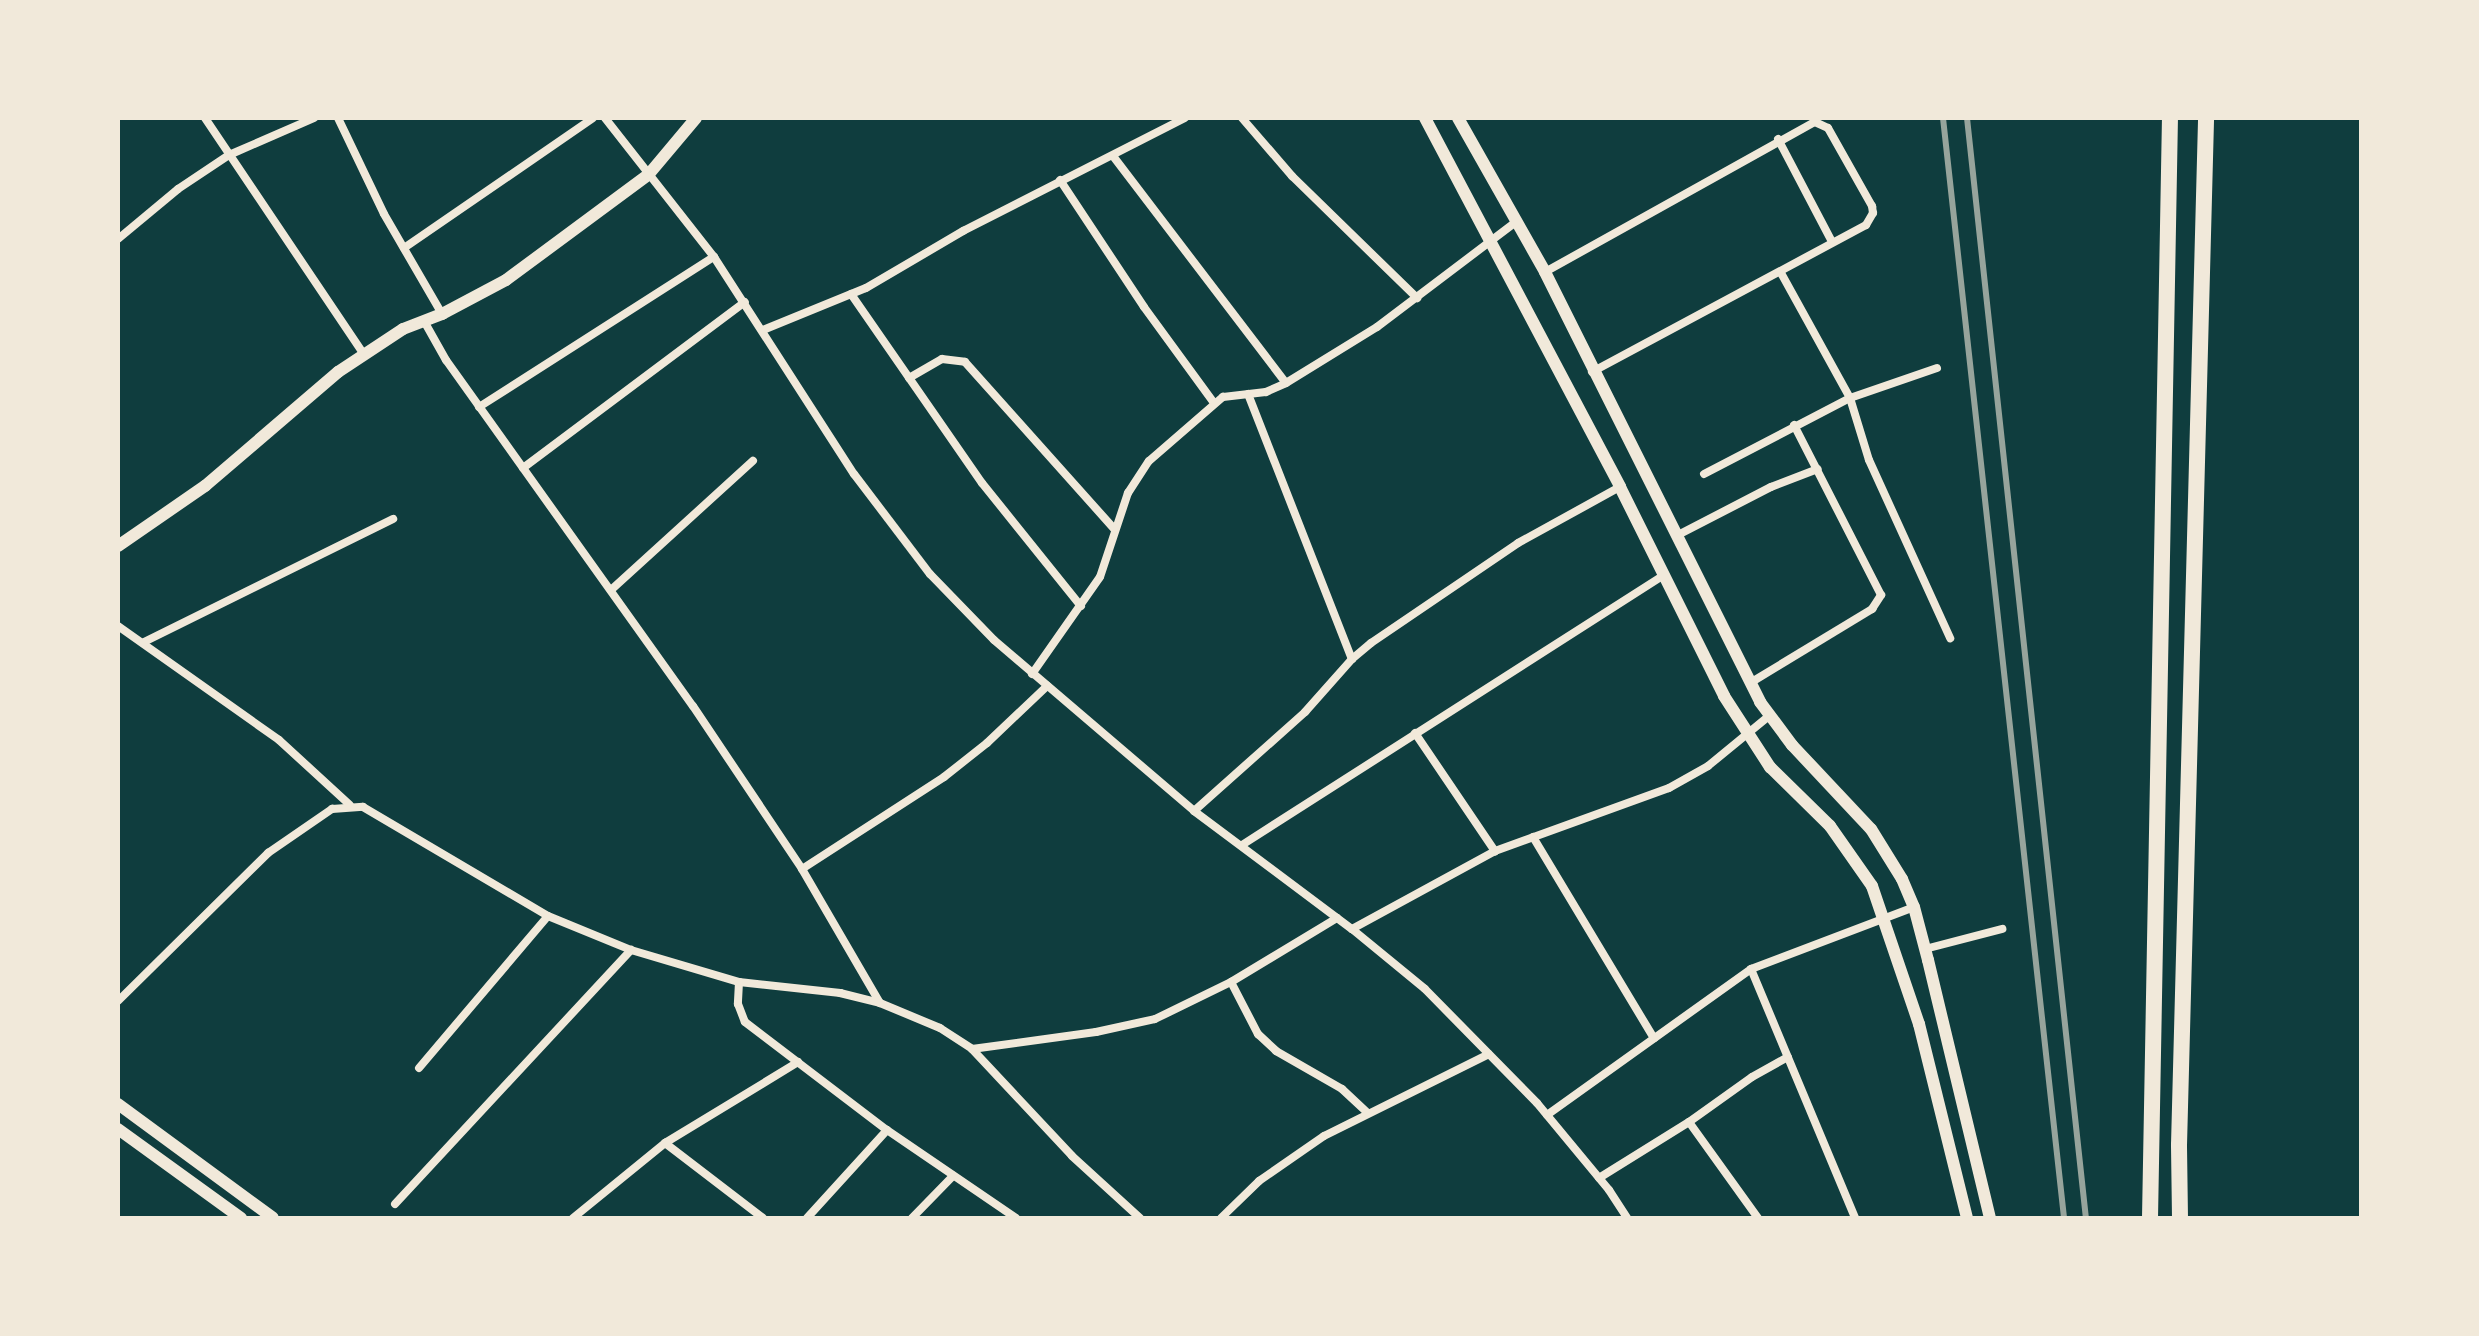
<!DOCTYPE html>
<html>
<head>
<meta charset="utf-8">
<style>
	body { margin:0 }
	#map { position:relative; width:2479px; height:1336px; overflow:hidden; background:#0f3d3e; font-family:"Source Sans 3",sans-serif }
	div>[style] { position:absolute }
	.minor>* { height:8px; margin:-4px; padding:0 4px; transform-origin:4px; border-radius:4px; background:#f1e9da }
	.tertiary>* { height:12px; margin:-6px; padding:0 6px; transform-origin:6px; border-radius:6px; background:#f1e9da }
	.trunk>* { height:16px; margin:-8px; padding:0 8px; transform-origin:8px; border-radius:8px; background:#f1e9da }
	.rail>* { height:6px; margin:-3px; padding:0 3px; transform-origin:3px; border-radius:3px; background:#97a49c }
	span { translate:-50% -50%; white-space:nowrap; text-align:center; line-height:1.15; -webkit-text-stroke:6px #f1e9da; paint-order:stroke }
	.frame { position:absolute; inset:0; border:120px solid #f1e9da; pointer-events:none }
</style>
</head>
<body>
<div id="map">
	<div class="minor">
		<div style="left:205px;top:118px;width:285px;rotate:56.1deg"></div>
		<div style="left:338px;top:118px;width:106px;rotate:64.4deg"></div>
		<div style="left:384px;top:214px;width:116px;rotate:59.9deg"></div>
		<div style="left:605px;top:118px;width:177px;rotate:51.9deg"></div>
		<div style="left:714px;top:257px;width:258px;rotate:57.2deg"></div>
		<div style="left:854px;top:474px;width:126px;rotate:52.8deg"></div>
		<div style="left:930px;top:574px;width:92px;rotate:45.9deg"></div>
		<div style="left:994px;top:640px;width:263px;rotate:40.5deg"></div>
		<div style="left:1194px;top:811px;width:197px;rotate:36.8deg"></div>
		<div style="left:1352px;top:929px;width:94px;rotate:39.4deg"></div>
		<div style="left:1425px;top:989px;width:160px;rotate:45.5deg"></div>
		<div style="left:1537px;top:1103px;width:113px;rotate:50.4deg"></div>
		<div style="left:1609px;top:1190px;width:33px;rotate:57deg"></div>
		<div style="left:1242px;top:118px;width:77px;rotate:49.2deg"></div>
		<div style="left:1292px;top:176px;width:175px;rotate:44.3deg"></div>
		<div style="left:1778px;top:139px;width:116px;rotate:62.3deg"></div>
		<div style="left:1113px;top:156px;width:285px;rotate:52.7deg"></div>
		<div style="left:1060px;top:180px;width:152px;rotate:56.5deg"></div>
		<div style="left:1144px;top:307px;width:119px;rotate:53.9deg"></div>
		<div style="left:118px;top:239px;width:78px;rotate:-39.8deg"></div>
		<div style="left:178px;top:189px;width:61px;rotate:-33.7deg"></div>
		<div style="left:229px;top:155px;width:93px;rotate:-23.5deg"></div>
		<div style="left:404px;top:248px;width:229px;rotate:-34.5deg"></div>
		<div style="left:1545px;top:272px;width:309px;rotate:-29.1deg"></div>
		<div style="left:1815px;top:122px;width:14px;rotate:25deg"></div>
		<div style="left:1828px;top:128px;width:90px;rotate:60.6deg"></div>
		<div style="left:1872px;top:206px;width:7px;rotate:82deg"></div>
		<div style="left:1873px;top:213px;width:14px;rotate:120deg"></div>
		<div style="left:1866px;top:225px;width:311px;rotate:151.8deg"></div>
		<div style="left:1781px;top:273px;width:143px;rotate:61.1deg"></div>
		<div style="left:1850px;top:398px;width:65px;rotate:73deg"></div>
		<div style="left:1869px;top:460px;width:196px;rotate:65.5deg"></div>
		<div style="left:851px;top:294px;width:230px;rotate:55.3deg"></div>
		<div style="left:982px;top:483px;width:158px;rotate:51.2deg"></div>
		<div style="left:424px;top:321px;width:45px;rotate:60.6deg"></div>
		<div style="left:446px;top:360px;width:425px;rotate:54.5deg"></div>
		<div style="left:693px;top:706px;width:196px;rotate:56.2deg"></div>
		<div style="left:802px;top:869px;width:155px;rotate:59.8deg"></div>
		<div style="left:763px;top:330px;width:111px;rotate:-22.2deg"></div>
		<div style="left:866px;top:288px;width:113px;rotate:-30.4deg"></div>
		<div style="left:963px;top:231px;width:249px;rotate:-27deg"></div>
		<div style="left:909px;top:378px;width:38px;rotate:-30deg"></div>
		<div style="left:942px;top:359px;width:23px;rotate:7deg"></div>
		<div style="left:965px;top:362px;width:225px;rotate:48.2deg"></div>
		<div style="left:1248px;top:394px;width:285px;rotate:68.6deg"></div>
		<div style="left:479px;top:407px;width:279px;rotate:-32.6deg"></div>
		<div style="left:523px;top:468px;width:277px;rotate:-36.8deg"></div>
		<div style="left:1704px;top:474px;width:165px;rotate:-27.5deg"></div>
		<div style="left:1850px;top:398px;width:92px;rotate:-19deg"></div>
		<div style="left:1676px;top:536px;width:107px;rotate:-27.3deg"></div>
		<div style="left:1771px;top:487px;width:50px;rotate:-21deg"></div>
		<div style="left:611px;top:590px;width:192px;rotate:-42.3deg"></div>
		<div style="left:118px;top:626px;width:197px;rotate:35.3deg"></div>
		<div style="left:279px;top:740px;width:96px;rotate:42.5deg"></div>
		<div style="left:144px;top:642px;width:278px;rotate:-26.3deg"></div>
		<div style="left:1032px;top:674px;width:118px;rotate:-55deg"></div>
		<div style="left:1100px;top:577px;width:89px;rotate:-71.6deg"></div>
		<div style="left:1128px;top:493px;width:38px;rotate:-57deg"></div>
		<div style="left:1149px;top:461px;width:98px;rotate:-40.9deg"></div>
		<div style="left:1223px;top:397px;width:43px;rotate:-6.6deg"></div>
		<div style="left:1266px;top:392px;width:22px;rotate:-24deg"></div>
		<div style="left:1286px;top:383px;width:107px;rotate:-31.6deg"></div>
		<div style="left:1377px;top:327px;width:174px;rotate:-37.1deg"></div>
		<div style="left:1750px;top:683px;width:143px;rotate:-31.2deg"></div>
		<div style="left:1872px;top:609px;width:17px;rotate:-57deg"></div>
		<div style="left:1881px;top:595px;width:191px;rotate:-117.1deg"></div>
		<div style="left:1415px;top:733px;width:143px;rotate:55.9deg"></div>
		<div style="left:1194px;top:811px;width:149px;rotate:-41.7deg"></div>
		<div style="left:1305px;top:712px;width:71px;rotate:-48.4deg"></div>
		<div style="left:1352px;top:659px;width:25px;rotate:-40deg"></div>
		<div style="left:1371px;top:643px;width:178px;rotate:-34.2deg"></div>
		<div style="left:1518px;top:543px;width:116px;rotate:-28.8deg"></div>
		<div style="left:1533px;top:837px;width:235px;rotate:59deg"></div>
		<div style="left:1242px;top:845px;width:501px;rotate:-32.61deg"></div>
		<div style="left:802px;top:869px;width:169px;rotate:-32.9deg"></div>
		<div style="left:944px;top:777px;width:55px;rotate:-38.3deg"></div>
		<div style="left:987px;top:743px;width:83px;rotate:-43.5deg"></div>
		<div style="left:1352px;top:929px;width:163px;rotate:-28.6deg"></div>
		<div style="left:1495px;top:851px;width:185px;rotate:-19.9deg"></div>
		<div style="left:1669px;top:788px;width:45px;rotate:-29.4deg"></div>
		<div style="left:1708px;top:766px;width:79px;rotate:-39.3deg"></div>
		<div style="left:1925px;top:949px;width:80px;rotate:-14.6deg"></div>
		<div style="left:1751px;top:969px;width:270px;rotate:67.3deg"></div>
		<div style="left:739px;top:982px;width:22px;rotate:93deg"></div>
		<div style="left:738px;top:1004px;width:19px;rotate:69deg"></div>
		<div style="left:745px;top:1022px;width:178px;rotate:37.3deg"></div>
		<div style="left:887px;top:1130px;width:156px;rotate:34.3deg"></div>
		<div style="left:1231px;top:982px;width:59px;rotate:62.6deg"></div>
		<div style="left:1258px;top:1034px;width:25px;rotate:43deg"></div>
		<div style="left:1276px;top:1051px;width:76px;rotate:29.9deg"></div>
		<div style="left:1342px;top:1089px;width:35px;rotate:43deg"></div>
		<div style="left:118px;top:1001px;width:211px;rotate:-44.6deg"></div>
		<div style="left:268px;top:853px;width:78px;rotate:-34.5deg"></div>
		<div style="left:332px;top:809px;width:31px;rotate:-4deg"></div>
		<div style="left:363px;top:807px;width:215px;rotate:30.5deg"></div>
		<div style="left:548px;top:916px;width:90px;rotate:22.3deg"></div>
		<div style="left:631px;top:950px;width:113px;rotate:16.5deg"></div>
		<div style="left:739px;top:982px;width:102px;rotate:6.2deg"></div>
		<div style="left:840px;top:993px;width:41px;rotate:14deg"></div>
		<div style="left:880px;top:1003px;width:65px;rotate:22.6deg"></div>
		<div style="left:940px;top:1028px;width:38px;rotate:33deg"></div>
		<div style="left:972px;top:1049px;width:146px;rotate:46.9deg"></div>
		<div style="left:1072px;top:1156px;width:92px;rotate:42.4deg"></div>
		<div style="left:972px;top:1049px;width:125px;rotate:-7.8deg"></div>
		<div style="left:1096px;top:1032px;width:60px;rotate:-12.4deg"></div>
		<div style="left:1155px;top:1019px;width:85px;rotate:-26deg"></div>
		<div style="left:1231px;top:982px;width:124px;rotate:-31.1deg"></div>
		<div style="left:419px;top:1068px;width:199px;rotate:-49.7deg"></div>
		<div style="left:1547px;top:1115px;width:251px;rotate:-35.6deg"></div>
		<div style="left:1751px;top:969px;width:174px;rotate:-20.8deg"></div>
		<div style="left:1689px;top:1122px;width:118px;rotate:54.3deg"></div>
		<div style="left:665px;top:1143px;width:123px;rotate:37.4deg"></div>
		<div style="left:1599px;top:1178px;width:106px;rotate:-31.9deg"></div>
		<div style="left:1689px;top:1122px;width:77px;rotate:-35.5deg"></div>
		<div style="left:1752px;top:1077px;width:41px;rotate:-29.1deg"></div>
		<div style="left:395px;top:1204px;width:347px;rotate:-47.1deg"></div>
		<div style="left:573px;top:1218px;width:119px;rotate:-39.2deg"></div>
		<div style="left:665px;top:1143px;width:156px;rotate:-31.3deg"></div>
		<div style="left:807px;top:1218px;width:119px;rotate:-47.7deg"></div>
		<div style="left:912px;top:1218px;width:59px;rotate:-45.7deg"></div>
		<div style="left:1221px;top:1218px;width:53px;rotate:-44.2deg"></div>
		<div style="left:1259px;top:1181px;width:79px;rotate:-34.7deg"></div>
		<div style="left:1324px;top:1136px;width:184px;rotate:-26.4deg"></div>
	</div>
	<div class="tertiary">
		<div style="left:1425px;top:118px;width:417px;rotate:62.1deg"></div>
		<div style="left:1620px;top:487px;width:233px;rotate:63.5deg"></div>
		<div style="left:1724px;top:696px;width:85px;rotate:57.1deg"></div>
		<div style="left:1770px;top:767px;width:84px;rotate:44.5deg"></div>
		<div style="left:1830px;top:826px;width:73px;rotate:55deg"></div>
		<div style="left:1872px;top:886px;width:146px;rotate:71.2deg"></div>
		<div style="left:1919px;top:1024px;width:200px;rotate:76.1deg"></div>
		<div style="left:1458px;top:118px;width:177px;rotate:60.5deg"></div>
		<div style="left:1545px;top:272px;width:481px;rotate:63.4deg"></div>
		<div style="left:1760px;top:702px;width:54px;rotate:53.3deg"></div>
		<div style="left:1792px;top:745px;width:115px;rotate:46.8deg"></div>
		<div style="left:1871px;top:829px;width:59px;rotate:58.2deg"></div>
		<div style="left:1902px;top:879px;width:30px;rotate:67deg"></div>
		<div style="left:1914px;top:907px;width:55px;rotate:75.2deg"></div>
		<div style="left:1928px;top:960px;width:265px;rotate:76.5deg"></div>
		<div style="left:118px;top:546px;width:106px;rotate:-34.6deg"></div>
		<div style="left:205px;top:486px;width:175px;rotate:-40.6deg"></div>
		<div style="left:338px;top:372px;width:78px;rotate:-33.5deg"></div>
		<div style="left:403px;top:329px;width:42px;rotate:-21deg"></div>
		<div style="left:442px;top:314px;width:72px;rotate:-28deg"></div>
		<div style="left:506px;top:280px;width:178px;rotate:-36.5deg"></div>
		<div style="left:649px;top:174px;width:73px;rotate:-50deg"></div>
		<div style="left:118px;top:1104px;width:192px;rotate:36.3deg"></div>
		<div style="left:118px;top:1129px;width:152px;rotate:35.9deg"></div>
	</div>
	<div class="trunk">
		<div style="left:2150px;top:1218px;width:1100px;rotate:-88.96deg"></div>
		<div style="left:2180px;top:1218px;width:73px;rotate:-90.8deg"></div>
		<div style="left:2179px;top:1145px;width:1027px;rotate:-88.49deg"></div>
	</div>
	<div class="rail">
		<div style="left:1943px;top:118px;width:1107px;rotate:83.72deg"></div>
		<div style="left:1967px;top:118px;width:1106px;rotate:83.83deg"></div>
	</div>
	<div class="frame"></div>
</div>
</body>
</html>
